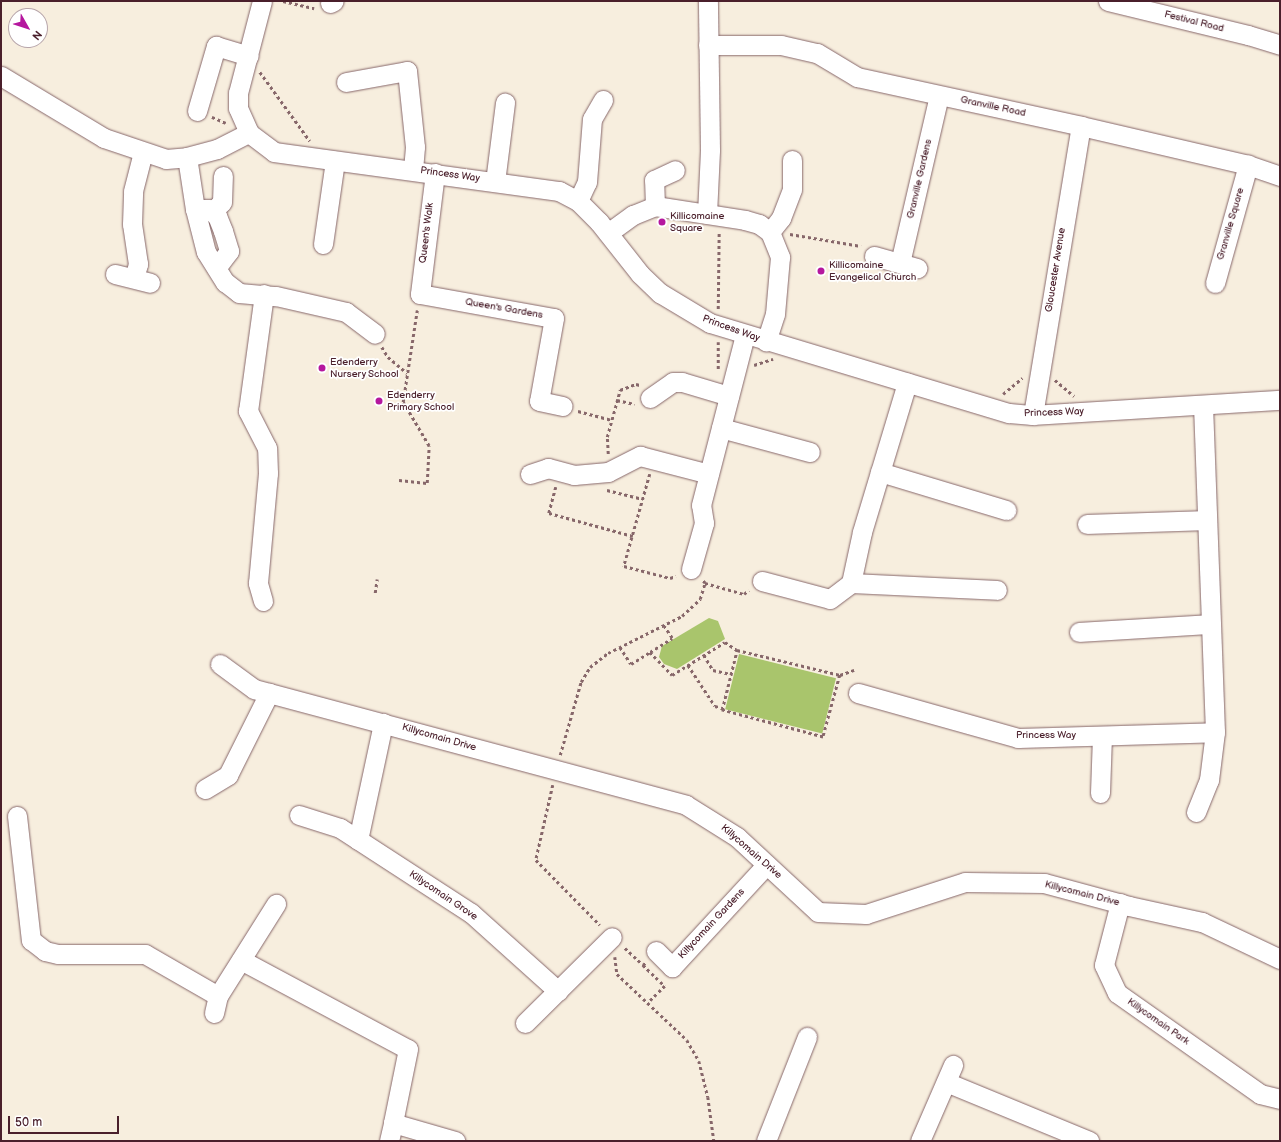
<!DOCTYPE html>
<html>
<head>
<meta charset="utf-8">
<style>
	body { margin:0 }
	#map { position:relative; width:1281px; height:1142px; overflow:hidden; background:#f7eede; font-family:"Balsamiq Sans",sans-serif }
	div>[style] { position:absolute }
	.green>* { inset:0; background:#a9c56c; transform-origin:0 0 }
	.path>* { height:2.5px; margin-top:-1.25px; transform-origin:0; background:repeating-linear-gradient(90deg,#87676a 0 3px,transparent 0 6px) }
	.roads { filter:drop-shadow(0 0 1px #87676a) drop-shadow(0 0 1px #87676a) }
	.minor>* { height:19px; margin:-9.5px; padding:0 9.5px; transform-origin:9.5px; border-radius:9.5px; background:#fff }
	.dots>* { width:11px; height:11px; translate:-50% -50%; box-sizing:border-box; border:2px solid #fff; border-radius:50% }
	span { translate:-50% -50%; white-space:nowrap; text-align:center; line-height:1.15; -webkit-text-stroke:3.5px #fff; paint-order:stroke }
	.street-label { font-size:10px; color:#4a1f2b }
	.poi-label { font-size:10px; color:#4a1f2b }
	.left { translate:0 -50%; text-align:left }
	.frame { position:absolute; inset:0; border:2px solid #4a1f2b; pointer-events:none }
	.north { position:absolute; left:8px; top:8px; width:40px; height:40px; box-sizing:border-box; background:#fff; border:1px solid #b7a5aa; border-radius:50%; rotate:129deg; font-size:11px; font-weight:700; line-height:16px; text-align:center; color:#4a1f2b }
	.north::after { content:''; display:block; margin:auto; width:14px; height:18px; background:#b5179e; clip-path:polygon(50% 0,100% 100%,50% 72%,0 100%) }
	.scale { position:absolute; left:8px; top:1116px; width:111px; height:18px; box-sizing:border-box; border:2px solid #4a1f2b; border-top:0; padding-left:5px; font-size:12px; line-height:14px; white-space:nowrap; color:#4a1f2b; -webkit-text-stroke:3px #fff; paint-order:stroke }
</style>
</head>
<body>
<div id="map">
	<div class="green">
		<div style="clip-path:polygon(709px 618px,718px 621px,725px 639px,677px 669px,664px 664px,659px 657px,662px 646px)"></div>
		<div style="left:739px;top:654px;width:100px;height:57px;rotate:14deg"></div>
	</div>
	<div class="path">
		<div style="left:283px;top:1px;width:32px;rotate:13deg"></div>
		<div style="left:260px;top:72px;width:85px;rotate:54.1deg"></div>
		<div style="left:212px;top:117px;width:15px;rotate:23deg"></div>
		<div style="left:790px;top:234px;width:72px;rotate:9.6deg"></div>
		<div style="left:718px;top:309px;width:77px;rotate:-89.3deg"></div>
		<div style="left:382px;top:347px;width:12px;rotate:59deg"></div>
		<div style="left:388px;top:357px;width:25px;rotate:40deg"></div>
		<div style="left:754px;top:365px;width:20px;rotate:-18deg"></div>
		<div style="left:718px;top:369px;width:27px;rotate:-90deg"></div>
		<div style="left:1055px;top:380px;width:25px;rotate:40deg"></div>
		<div style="left:1003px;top:394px;width:25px;rotate:-40deg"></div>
		<div style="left:617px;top:400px;width:18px;rotate:13deg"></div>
		<div style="left:578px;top:411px;width:35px;rotate:15deg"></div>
		<div style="left:608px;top:454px;width:17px;rotate:-93deg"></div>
		<div style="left:607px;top:437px;width:49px;rotate:-74.5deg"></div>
		<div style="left:620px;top:390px;width:17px;rotate:-21deg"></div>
		<div style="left:636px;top:384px;width:4px;rotate:14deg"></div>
		<div style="left:650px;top:474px;width:96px;rotate:105.8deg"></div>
		<div style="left:624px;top:566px;width:48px;rotate:14.6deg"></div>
		<div style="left:670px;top:578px;width:6px;rotate:-18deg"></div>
		<div style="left:399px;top:480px;width:28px;rotate:6deg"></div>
		<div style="left:427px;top:483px;width:37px;rotate:-87deg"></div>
		<div style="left:429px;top:446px;width:51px;rotate:-120.6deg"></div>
		<div style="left:403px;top:402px;width:93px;rotate:-81.3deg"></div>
		<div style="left:556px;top:487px;width:27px;rotate:105deg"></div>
		<div style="left:549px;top:513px;width:87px;rotate:15.3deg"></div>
		<div style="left:607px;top:490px;width:37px;rotate:14deg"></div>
		<div style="left:705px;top:583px;width:41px;rotate:15.8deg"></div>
		<div style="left:744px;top:594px;width:6px;rotate:-39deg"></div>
		<div style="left:375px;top:593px;width:14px;rotate:-82deg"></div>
		<div style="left:620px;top:647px;width:20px;rotate:57deg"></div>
		<div style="left:631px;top:664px;width:22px;rotate:-32deg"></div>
		<div style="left:650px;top:652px;width:32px;rotate:46deg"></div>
		<div style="left:672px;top:675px;width:62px;rotate:-31.9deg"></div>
		<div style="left:725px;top:642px;width:14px;rotate:34deg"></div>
		<div style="left:650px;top:652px;width:26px;rotate:-32deg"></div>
		<div style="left:672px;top:638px;width:14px;rotate:-124deg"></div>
		<div style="left:704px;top:655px;width:17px;rotate:59deg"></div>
		<div style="left:713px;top:670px;width:18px;rotate:13deg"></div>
		<div style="left:688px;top:665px;width:49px;rotate:56.6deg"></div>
		<div style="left:715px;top:706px;width:7px;rotate:16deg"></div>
		<div style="left:840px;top:675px;width:64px;rotate:105.3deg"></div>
		<div style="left:823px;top:737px;width:105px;rotate:-165deg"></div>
		<div style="left:722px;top:710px;width:62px;rotate:-76deg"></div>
		<div style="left:737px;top:650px;width:106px;rotate:13.6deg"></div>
		<div style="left:840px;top:675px;width:15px;rotate:-20deg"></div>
		<div style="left:560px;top:755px;width:76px;rotate:-74deg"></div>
		<div style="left:581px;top:682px;width:17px;rotate:-59deg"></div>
		<div style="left:590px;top:667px;width:23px;rotate:-38deg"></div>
		<div style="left:608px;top:653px;width:83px;rotate:-26.6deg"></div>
		<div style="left:682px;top:616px;width:25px;rotate:-43deg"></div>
		<div style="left:700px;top:599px;width:17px;rotate:-73deg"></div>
		<div style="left:705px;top:583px;width:3px;rotate:-135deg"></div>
		<div style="left:553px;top:785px;width:77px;rotate:102.8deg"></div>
		<div style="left:536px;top:860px;width:91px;rotate:45.4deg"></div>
		<div style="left:625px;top:948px;width:25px;rotate:43deg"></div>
		<div style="left:643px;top:965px;width:3px;rotate:-45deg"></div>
		<div style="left:615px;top:957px;width:17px;rotate:83deg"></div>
		<div style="left:617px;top:974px;width:96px;rotate:43.3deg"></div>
		<div style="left:687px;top:1040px;width:24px;rotate:60deg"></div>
		<div style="left:699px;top:1061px;width:37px;rotate:76deg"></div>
		<div style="left:708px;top:1097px;width:44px;rotate:82.2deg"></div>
		<div style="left:643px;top:965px;width:30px;rotate:44deg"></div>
		<div style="left:665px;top:986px;width:24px;rotate:135deg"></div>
	</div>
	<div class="roads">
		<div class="minor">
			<div style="left:262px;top:1px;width:95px;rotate:104.6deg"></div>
			<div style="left:238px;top:93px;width:15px;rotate:90deg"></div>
			<div style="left:238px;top:108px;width:27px;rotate:66deg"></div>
			<div style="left:249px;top:133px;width:31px;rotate:37deg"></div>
			<div style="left:274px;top:152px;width:288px;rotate:7.8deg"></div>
			<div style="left:559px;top:191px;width:21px;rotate:28deg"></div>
			<div style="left:578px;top:201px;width:30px;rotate:45deg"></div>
			<div style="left:599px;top:222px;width:66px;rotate:51.7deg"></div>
			<div style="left:640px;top:274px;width:28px;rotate:44deg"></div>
			<div style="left:660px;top:293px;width:58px;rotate:31deg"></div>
			<div style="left:710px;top:323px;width:312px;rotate:16.8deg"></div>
			<div style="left:1009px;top:413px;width:24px;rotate:5deg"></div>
			<div style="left:1033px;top:415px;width:247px;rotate:-3.5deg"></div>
			<div style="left:1108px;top:1px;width:144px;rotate:13.7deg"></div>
			<div style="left:1248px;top:35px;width:34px;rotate:17deg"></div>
			<div style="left:330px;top:3px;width:4px;rotate:-27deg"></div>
			<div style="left:708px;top:45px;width:73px"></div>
			<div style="left:781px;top:45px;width:37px;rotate:13deg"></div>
			<div style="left:817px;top:53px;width:47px;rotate:31deg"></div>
			<div style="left:857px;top:77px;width:229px;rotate:12.3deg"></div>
			<div style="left:1081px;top:126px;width:171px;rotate:13.1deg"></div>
			<div style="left:1248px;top:165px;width:34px;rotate:19deg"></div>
			<div style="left:1px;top:76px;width:120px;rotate:31deg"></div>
			<div style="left:104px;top:138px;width:65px;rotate:18.7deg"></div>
			<div style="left:166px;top:159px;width:21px;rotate:-5deg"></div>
			<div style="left:187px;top:157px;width:31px;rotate:-15deg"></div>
			<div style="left:217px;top:149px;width:36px;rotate:-27deg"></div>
			<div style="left:346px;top:82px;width:62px;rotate:-10.2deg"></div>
			<div style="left:407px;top:71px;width:76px;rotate:84deg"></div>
			<div style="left:415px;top:147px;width:23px;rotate:95deg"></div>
			<div style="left:197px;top:111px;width:68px;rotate:-73.7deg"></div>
			<div style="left:216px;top:46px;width:34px;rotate:17deg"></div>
			<div style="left:187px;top:157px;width:53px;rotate:81.3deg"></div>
			<div style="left:195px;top:209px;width:44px;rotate:75.7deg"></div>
			<div style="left:206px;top:252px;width:36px;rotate:58deg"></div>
			<div style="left:225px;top:282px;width:18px;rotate:38deg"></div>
			<div style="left:239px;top:293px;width:37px;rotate:5deg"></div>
			<div style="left:276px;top:296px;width:72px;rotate:12.9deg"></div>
			<div style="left:346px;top:312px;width:36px;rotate:37deg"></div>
			<div style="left:435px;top:173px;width:122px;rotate:97.1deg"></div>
			<div style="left:420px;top:294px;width:136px;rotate:10.2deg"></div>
			<div style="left:554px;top:318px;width:84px;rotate:100.2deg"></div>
			<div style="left:539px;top:401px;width:24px;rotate:12deg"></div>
			<div style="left:495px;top:182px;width:80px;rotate:-82.8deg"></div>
			<div style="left:578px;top:201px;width:21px;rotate:-65deg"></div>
			<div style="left:587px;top:182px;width:63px;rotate:-85.5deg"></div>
			<div style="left:592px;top:119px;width:22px;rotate:-60deg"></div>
			<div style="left:655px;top:206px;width:26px;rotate:-92deg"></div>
			<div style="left:654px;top:180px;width:23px;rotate:-25deg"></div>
			<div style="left:195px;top:209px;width:14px"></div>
			<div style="left:209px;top:209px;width:11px;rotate:41deg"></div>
			<div style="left:217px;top:216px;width:16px;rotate:68deg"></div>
			<div style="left:223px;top:231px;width:21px;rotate:73deg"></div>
			<div style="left:229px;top:251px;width:21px;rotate:127deg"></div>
			<div style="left:212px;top:212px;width:14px;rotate:-45deg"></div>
			<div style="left:222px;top:202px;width:26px;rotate:-88deg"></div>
			<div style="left:707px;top:214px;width:64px;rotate:-87.3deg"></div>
			<div style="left:710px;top:150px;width:149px;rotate:-90.8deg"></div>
			<div style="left:770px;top:232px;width:18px;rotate:-52deg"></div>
			<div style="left:781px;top:218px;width:31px;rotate:-69deg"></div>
			<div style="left:792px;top:189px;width:29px;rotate:-90deg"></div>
			<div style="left:608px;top:233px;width:31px;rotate:-36deg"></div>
			<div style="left:633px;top:215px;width:24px;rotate:-22deg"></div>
			<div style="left:655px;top:206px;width:91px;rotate:8.8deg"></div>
			<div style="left:745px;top:220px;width:15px;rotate:16deg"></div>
			<div style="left:759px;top:224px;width:14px;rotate:36deg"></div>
			<div style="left:770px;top:232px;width:27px;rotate:68deg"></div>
			<div style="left:780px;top:257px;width:57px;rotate:95deg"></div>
			<div style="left:775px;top:314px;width:29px;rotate:108deg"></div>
			<div style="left:323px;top:244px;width:84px;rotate:-81.8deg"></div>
			<div style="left:874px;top:256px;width:45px;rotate:15.6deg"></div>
			<div style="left:900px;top:263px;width:171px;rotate:-76.9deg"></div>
			<div style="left:115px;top:274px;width:36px;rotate:14deg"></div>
			<div style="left:134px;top:278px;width:15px;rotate:-74deg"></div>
			<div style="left:138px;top:264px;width:40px;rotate:-98.5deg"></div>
			<div style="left:132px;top:224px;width:33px;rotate:-88deg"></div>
			<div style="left:133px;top:191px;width:40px;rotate:-75.6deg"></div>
			<div style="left:1215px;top:283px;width:123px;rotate:-74.4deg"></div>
			<div style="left:650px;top:398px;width:28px;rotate:-35deg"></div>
			<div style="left:673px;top:382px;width:9px"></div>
			<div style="left:682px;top:382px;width:49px;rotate:16.6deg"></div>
			<div style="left:1033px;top:415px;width:293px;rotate:-80.6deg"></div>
			<div style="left:721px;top:428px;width:92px;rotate:15.1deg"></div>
			<div style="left:880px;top:472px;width:132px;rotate:16.8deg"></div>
			<div style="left:530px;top:474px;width:19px;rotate:-18deg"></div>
			<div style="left:548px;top:468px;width:27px;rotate:15deg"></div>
			<div style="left:574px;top:475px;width:34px;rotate:-5deg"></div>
			<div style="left:608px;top:472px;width:36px;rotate:-27deg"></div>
			<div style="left:640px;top:456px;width:71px;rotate:14.6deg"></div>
			<div style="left:1087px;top:524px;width:120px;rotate:-1.9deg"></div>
			<div style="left:691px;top:569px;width:48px;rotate:-74.2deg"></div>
			<div style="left:704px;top:523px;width:18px;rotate:-99deg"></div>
			<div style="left:701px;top:505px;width:176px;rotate:-75.5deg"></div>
			<div style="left:762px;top:581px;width:70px;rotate:14.8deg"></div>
			<div style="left:830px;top:599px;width:26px;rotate:-37deg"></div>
			<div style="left:851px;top:583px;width:146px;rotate:2.7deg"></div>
			<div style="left:851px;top:583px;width:52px;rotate:-77.8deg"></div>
			<div style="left:862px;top:532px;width:156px;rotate:-73.2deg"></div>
			<div style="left:263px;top:601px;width:19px;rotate:-106deg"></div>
			<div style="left:258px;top:583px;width:110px;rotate:-84.8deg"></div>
			<div style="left:268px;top:473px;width:25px;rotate:-92deg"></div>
			<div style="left:267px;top:448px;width:42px;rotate:-117.2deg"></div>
			<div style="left:248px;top:411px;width:118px;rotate:-82.2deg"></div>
			<div style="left:1079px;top:632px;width:132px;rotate:-3.5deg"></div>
			<div style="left:220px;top:664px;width:42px;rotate:36.3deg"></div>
			<div style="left:254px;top:689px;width:447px;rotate:15deg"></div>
			<div style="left:686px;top:805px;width:60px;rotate:32.1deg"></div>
			<div style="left:737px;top:837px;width:110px;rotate:42.8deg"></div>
			<div style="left:818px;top:912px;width:48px;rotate:2.4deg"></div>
			<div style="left:866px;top:914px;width:104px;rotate:-17.9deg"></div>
			<div style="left:965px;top:882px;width:79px;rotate:0.7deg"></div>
			<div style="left:1044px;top:883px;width:88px;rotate:15.1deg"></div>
			<div style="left:1129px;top:906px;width:75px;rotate:12.4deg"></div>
			<div style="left:1202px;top:922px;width:86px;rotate:25.4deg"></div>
			<div style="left:858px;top:693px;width:166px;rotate:15.7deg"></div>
			<div style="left:1018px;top:738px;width:197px;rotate:-1.7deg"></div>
			<div style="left:205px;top:789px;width:27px;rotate:-31deg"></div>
			<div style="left:228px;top:775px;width:92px;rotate:-63.4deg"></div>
			<div style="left:1100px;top:793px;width:57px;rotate:-88deg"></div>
			<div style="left:1196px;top:812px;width:35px;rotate:-68deg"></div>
			<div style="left:1209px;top:780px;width:48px;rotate:-82.9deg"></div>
			<div style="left:1215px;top:732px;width:327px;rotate:-92.1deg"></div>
			<div style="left:299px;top:815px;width:43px;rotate:17.6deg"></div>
			<div style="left:340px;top:828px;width:156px;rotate:33deg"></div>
			<div style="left:471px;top:913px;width:117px;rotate:41.9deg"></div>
			<div style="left:17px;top:816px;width:125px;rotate:83.6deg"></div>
			<div style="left:31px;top:940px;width:18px;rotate:38deg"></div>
			<div style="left:45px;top:951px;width:13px;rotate:13deg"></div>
			<div style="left:58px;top:954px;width:87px"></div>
			<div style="left:145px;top:954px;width:84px;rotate:29.9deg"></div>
			<div style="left:358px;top:840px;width:120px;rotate:-77.9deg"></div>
			<div style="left:1120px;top:903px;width:64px;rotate:104.5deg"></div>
			<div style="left:1104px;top:965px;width:31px;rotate:65deg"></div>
			<div style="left:1117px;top:993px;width:175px;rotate:35.2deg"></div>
			<div style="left:1260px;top:1094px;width:21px;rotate:14deg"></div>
			<div style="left:656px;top:951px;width:23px;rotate:45deg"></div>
			<div style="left:672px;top:967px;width:139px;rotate:-47.3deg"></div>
			<div style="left:241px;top:960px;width:189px;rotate:28.1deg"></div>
			<div style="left:408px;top:1049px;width:76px;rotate:101.5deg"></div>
			<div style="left:214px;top:1013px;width:17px;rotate:-77deg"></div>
			<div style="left:218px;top:996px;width:109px;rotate:-57.8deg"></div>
			<div style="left:525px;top:1023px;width:122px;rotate:-44.7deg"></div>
			<div style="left:946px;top:1082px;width:155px;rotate:22.4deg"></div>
			<div style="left:389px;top:1141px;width:18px;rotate:-77deg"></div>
			<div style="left:393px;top:1123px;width:65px;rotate:16.2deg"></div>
			<div style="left:766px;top:1141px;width:112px;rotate:-68.5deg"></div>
			<div style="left:920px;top:1141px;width:83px;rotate:-66.5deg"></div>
		</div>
	</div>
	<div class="dots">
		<div style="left:662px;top:222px;background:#b5179e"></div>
		<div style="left:821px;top:271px;background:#b5179e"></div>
		<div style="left:322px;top:368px;background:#b5179e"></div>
		<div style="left:379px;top:401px;background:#b5179e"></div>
	</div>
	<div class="street-label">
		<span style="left:1194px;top:22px;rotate:14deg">Festival Road</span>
		<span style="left:993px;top:107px;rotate:12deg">Granville Road</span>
		<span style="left:450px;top:175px;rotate:8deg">Princess Way</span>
		<span style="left:920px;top:179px;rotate:-77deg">Granville Gardens</span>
		<span style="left:1231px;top:224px;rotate:-74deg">Granville Square</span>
		<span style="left:427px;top:233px;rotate:-83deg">Queen's Walk</span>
		<span style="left:1056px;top:270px;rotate:-81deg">Gloucester Avenue</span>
		<span style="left:504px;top:309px;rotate:10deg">Queen's Gardens</span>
		<span style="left:731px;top:329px;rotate:20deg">Princess Way</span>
		<span style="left:1054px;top:413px;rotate:-2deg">Princess Way</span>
		<span style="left:1046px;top:736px">Princess Way</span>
		<span style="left:439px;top:738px;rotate:16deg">Killycomain Drive</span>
		<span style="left:751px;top:852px;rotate:41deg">Killycomain Drive</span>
		<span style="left:1082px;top:894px;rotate:14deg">Killycomain Drive</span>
		<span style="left:443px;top:896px;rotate:34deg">Killycomain Grove</span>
		<span style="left:712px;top:924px;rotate:-47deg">Killycomain Gardens</span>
		<span style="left:1158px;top:1022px;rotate:35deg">Killycomain Park</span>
	</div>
	<div class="poi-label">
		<span class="left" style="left:670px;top:222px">Killicomaine<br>Square</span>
		<span class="left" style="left:829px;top:271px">Killicomaine<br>Evangelical Church</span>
		<span class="left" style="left:330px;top:368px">Edenderry<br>Nursery School</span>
		<span class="left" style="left:387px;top:401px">Edenderry<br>Primary School</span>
	</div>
	<div class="frame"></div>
	<div class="north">N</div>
	<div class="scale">50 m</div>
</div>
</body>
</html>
